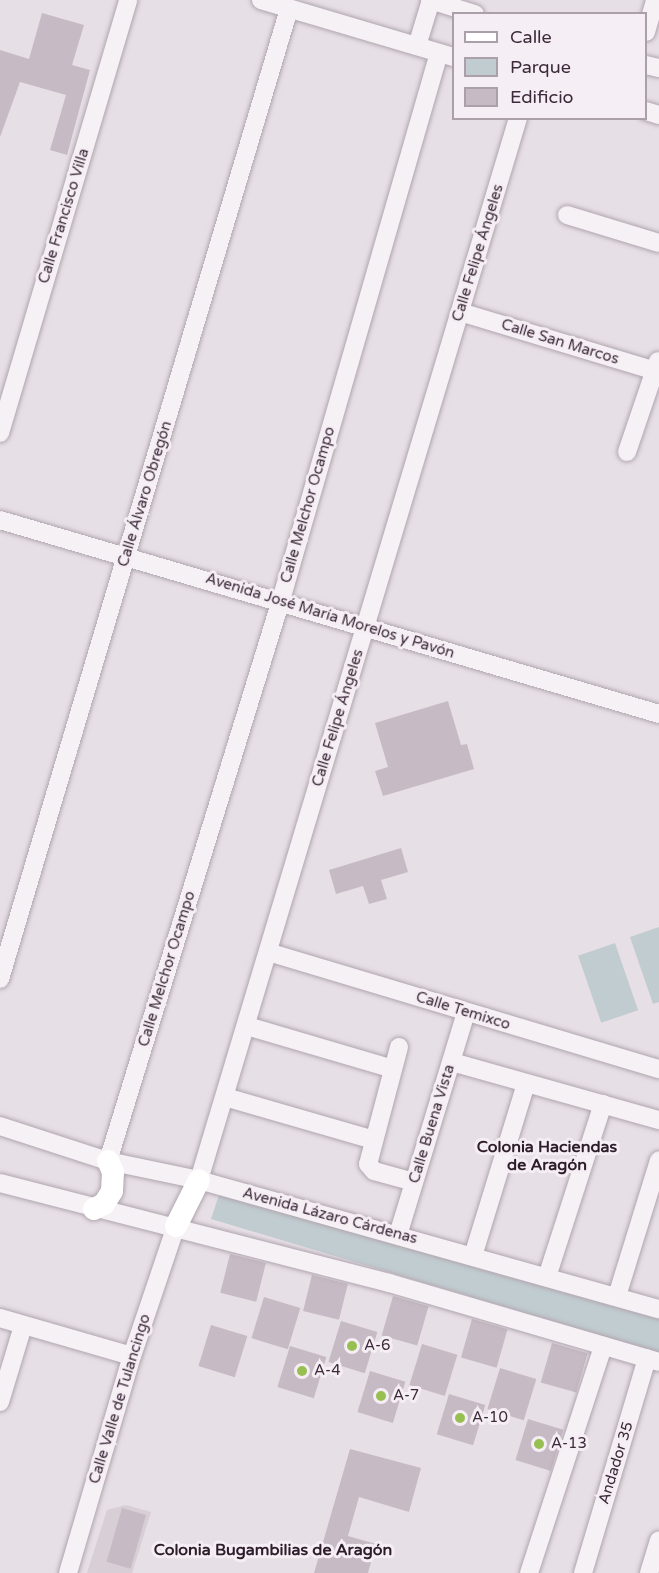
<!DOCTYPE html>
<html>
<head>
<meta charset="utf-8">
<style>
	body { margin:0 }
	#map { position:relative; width:659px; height:1573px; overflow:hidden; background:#e7dfe6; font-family:"Varela Round",sans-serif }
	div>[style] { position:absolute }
	.built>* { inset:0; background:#d8ced6 }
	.green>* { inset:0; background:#c1ccd0; transform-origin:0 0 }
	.building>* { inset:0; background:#c6bac4; transform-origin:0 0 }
	.roads { filter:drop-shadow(0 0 2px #b0a5af) drop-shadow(0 0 2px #b0a5af) }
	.minor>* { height:18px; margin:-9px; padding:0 9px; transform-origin:9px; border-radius:9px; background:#f6f1f5 }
	.major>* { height:22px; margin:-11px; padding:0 11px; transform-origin:11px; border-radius:11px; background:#fff }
	.dots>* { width:16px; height:16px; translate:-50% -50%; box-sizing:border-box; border:3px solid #f5eef4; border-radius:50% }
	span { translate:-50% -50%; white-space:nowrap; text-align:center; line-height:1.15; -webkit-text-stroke:6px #f5eef4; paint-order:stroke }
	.street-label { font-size:15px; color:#3c2a3a }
	.poi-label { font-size:15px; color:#3c2a3a }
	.left { translate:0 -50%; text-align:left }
	.neighbourhood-label { font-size:16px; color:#2d1c2a; font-weight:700 }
	.legend { position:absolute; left:452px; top:12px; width:195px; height:108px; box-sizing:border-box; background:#f5eef4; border:2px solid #aba0aa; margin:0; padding:8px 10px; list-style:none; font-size:18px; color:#3c2a3a }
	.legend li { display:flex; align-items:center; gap:12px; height:30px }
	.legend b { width:30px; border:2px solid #aba0aa }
</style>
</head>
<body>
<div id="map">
	<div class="built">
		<div style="clip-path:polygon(126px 1505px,151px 1512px,132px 1573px,87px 1573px,107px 1510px)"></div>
	</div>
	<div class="green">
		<div style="clip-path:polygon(659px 927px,659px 1002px,653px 1004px,630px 937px)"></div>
		<div style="left:615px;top:943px;width:71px;height:39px;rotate:71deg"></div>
		<div style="clip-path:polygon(219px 1195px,659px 1319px,659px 1353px,211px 1219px)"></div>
	</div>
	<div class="building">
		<div style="clip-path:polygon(42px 13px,84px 25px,72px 65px,90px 70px,67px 155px,50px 150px,66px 95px,20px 82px,0 137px,0 50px,29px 59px)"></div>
		<div style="clip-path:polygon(448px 701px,461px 745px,467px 744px,474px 769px,383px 796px,375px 771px,388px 767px,375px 723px)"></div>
		<div style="clip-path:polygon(401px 848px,408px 872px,381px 880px,387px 899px,369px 904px,363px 886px,336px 894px,329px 870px)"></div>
		<div style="left:230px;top:1254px;width:37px;height:40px;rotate:14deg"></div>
		<div style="left:312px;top:1275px;width:37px;height:37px;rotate:14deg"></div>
		<div style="left:393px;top:1296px;width:37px;height:41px;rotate:16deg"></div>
		<div style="left:264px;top:1297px;width:38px;height:43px;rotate:17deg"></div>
		<div style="left:472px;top:1319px;width:37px;height:40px;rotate:16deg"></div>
		<div style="left:341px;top:1321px;width:38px;height:43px;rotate:17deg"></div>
		<div style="left:211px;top:1325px;width:38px;height:43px;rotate:17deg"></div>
		<div style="left:552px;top:1343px;width:37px;height:41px;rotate:16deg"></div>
		<div style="left:422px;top:1344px;width:37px;height:43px;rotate:17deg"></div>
		<div style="left:290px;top:1346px;width:38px;height:43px;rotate:17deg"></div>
		<div style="left:500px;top:1368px;width:38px;height:43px;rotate:17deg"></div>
		<div style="left:370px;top:1371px;width:37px;height:43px;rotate:17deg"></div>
		<div style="left:449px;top:1394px;width:38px;height:42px;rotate:17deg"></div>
		<div style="left:528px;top:1419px;width:37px;height:43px;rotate:17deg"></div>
		<div style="clip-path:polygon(350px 1449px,421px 1468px,409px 1512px,359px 1497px,348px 1536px,376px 1544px,368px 1573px,314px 1573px)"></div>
		<div style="left:122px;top:1508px;width:25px;height:56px;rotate:16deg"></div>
	</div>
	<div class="roads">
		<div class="minor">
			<div style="left:261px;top:0;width:201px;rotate:16.5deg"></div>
			<div style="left:430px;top:0;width:47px;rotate:17.3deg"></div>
			<div style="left:646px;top:32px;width:33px;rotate:-74deg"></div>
			<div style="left:417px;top:46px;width:48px;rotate:-73.1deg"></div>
			<div style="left:646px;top:65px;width:13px;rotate:13deg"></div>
			<div style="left:646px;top:111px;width:14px;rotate:17deg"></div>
			<div style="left:567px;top:215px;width:96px;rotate:16.9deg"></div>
			<div style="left:460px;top:312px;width:208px;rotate:16.8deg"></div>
			<div style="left:0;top:433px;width:452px;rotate:-73.5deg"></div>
			<div style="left:627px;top:452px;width:96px;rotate:-71.2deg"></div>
			<div style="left:0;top:520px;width:687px;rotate:16.4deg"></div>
			<div style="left:268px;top:952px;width:408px;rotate:16.7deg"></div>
			<div style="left:0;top:979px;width:1012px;rotate:-73.41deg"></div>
			<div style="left:247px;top:1026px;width:152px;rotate:16.4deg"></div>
			<div style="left:399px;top:1047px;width:121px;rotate:104.8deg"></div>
			<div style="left:368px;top:1164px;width:9px;rotate:49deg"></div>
			<div style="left:374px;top:1171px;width:41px;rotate:15.4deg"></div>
			<div style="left:452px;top:1062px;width:215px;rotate:15.7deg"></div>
			<div style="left:225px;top:1097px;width:155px;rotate:16.1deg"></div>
			<div style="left:0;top:1126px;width:114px;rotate:18deg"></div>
			<div style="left:108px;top:1161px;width:93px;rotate:11.8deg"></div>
			<div style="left:199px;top:1180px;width:478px;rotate:15.7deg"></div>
			<div style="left:108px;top:1161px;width:587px;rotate:-72.86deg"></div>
			<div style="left:281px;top:600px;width:569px;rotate:-73.89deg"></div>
			<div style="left:199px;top:1180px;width:1109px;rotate:-73.28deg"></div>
			<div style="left:0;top:1183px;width:402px;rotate:14.4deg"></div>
			<div style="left:389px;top:1283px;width:281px;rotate:16.3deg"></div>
			<div style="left:398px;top:1235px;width:232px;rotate:-73deg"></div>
			<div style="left:473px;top:1256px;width:180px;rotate:-72.9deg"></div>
			<div style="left:547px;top:1277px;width:182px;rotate:-72.1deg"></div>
			<div style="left:617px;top:1296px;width:142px;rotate:-72.8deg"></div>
			<div style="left:0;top:1318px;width:137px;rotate:16.1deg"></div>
			<div style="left:0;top:1402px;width:79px;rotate:-73.2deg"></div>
			<div style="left:68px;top:1573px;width:226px;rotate:-73.6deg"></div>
			<div style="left:132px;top:1356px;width:137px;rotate:-71.3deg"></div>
			<div style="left:529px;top:1573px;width:239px;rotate:-71.9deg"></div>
			<div style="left:583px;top:1573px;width:224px;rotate:-73.4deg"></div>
			<div style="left:649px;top:1573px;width:34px;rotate:-73deg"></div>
		</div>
		<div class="major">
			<div style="left:94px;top:1209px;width:11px;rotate:-27deg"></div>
			<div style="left:104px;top:1204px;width:15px;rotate:-58deg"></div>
			<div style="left:112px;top:1191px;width:19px;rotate:-87deg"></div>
			<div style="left:113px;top:1172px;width:12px;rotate:-114deg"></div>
			<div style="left:176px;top:1226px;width:51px;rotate:-63.4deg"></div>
		</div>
	</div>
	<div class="dots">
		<div style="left:352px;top:1346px;background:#98bf51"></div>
		<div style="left:302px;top:1371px;background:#98bf51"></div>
		<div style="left:381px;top:1396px;background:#98bf51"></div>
		<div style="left:460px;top:1418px;background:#98bf51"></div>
		<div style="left:539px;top:1444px;background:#98bf51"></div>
	</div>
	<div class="street-label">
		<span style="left:64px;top:216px;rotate:-73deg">Calle Francisco Villa</span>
		<span style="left:478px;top:253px;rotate:-73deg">Calle Felipe Ángeles</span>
		<span style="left:560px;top:342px;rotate:17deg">Calle San Marcos</span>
		<span style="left:145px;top:494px;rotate:-73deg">Calle Álvaro Obregón</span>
		<span style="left:308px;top:505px;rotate:-74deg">Calle Melchor Ocampo</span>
		<span style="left:330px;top:616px;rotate:17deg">Avenida José María Morelos y Pavón</span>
		<span style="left:338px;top:718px;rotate:-73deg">Calle Felipe Ángeles</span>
		<span style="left:167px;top:969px;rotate:-73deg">Calle Melchor Ocampo</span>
		<span style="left:463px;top:1011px;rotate:17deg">Calle Temixco</span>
		<span style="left:432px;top:1124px;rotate:-73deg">Calle Buena Vista</span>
		<span style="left:330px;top:1216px;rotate:15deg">Avenida Lázaro Cárdenas</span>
		<span style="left:120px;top:1399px;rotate:-73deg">Calle Valle de Tulancingo</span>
		<span style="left:616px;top:1463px;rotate:-73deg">Andador 35</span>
	</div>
	<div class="poi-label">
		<span class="left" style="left:364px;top:1346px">A-6</span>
		<span class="left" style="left:314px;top:1371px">A-4</span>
		<span class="left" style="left:393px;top:1396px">A-7</span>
		<span class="left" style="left:472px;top:1418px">A-10</span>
		<span class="left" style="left:551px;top:1444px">A-13</span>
	</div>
	<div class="neighbourhood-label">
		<span style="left:547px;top:1156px">Colonia Haciendas<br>de Aragón</span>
		<span style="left:273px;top:1550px">Colonia Bugambilias de Aragón</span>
	</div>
	<ul class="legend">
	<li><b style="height:8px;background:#fff"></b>Calle</li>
	<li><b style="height:16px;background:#c1ccd0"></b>Parque</li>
	<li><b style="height:16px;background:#c6bac4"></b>Edificio</li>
	</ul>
</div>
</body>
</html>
